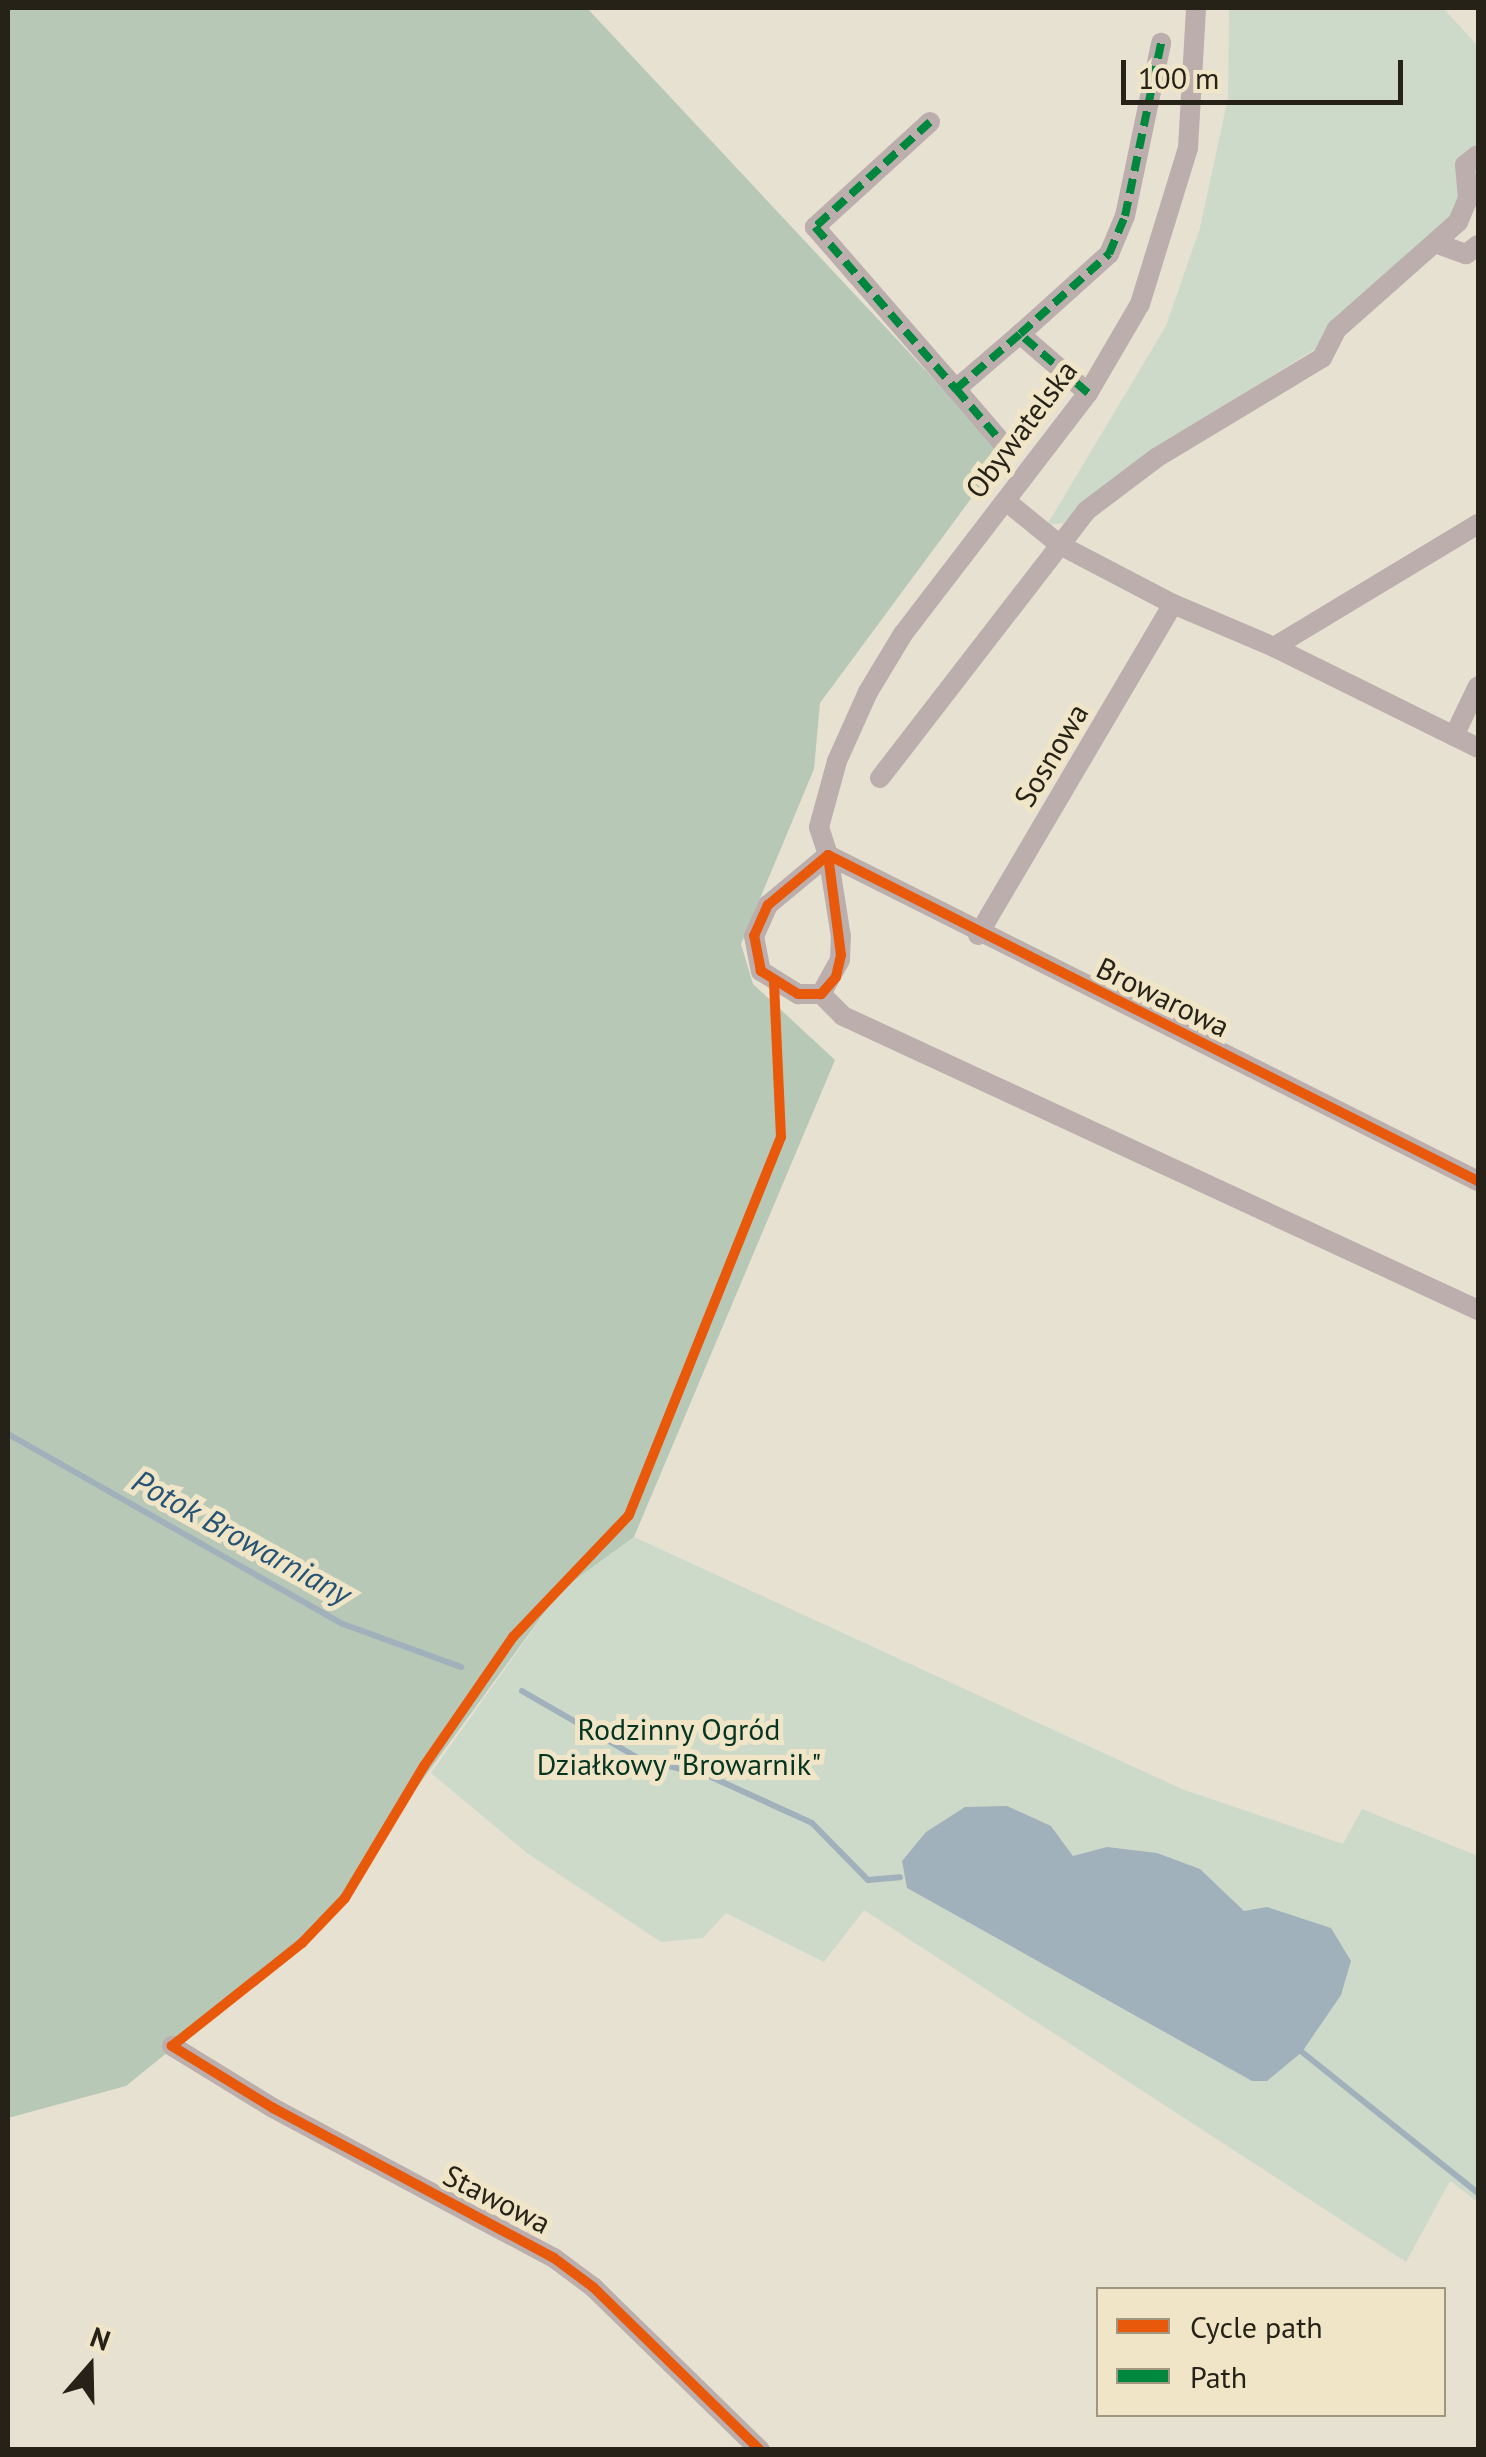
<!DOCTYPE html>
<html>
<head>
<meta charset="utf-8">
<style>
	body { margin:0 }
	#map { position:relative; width:1486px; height:2457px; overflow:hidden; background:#e7e1d1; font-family:"PT Sans",sans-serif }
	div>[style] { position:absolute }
	.green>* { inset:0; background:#cddaca }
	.forest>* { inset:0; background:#b8c8b7 }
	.water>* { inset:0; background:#a0b1bc }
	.stream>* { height:6px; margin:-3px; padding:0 3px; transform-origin:3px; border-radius:3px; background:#a0b1bc }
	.minor>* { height:20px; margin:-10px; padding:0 10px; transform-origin:10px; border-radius:10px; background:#bbaeac }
	.quiet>* { height:8px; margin-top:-4px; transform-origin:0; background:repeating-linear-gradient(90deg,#00873e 0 15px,transparent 0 23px) }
	.cycleway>* { height:10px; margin:-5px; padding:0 5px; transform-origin:5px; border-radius:5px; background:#e8590c }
	span { translate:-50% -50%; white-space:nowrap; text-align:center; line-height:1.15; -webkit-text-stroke:10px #f1e5c7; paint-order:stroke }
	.street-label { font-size:30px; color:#262217 }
	.park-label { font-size:30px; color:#053421 }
	.water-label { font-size:32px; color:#255375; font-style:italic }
	.frame { position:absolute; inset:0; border:10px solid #262217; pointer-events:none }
	.legend { position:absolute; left:1096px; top:2287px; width:350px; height:130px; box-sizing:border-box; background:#f1e5c7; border:2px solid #a09781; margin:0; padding:12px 18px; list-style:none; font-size:30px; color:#262217 }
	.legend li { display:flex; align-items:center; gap:20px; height:50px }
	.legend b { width:50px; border:2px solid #a09781 }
	.north { position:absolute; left:40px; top:2317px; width:100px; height:100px; -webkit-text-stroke:8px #f1e5c7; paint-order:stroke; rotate:20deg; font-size:28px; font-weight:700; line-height:40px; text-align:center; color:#262217 }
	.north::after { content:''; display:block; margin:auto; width:35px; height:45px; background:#262217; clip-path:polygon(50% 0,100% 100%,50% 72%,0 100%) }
	.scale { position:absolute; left:1121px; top:60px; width:282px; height:45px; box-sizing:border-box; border:5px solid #262217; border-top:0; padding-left:12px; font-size:30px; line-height:35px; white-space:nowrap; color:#262217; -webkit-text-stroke:8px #f1e5c7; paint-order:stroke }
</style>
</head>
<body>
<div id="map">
	<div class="green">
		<div style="clip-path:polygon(1229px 8px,1443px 8px,1478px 46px,1478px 176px,1452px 222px,1320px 346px,1150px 451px,1063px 523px,1047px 525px,1166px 326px,1200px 228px,1228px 98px)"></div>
		<div style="clip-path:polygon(evenodd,634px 1537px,1182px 1789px,1343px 1844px,1362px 1809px,1478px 1856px,1478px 2202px,1450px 2181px,1406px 2262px,864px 1910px,824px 1962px,726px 1913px,703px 1938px,661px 1942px,527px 1853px,431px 1773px,561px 1590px,634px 1537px,1051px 1826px,1073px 1856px,1227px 1897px,1244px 1911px,1252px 2081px,907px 1888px,1051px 1826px)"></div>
	</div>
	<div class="forest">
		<div style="clip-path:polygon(8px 8px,587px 8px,1004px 454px,820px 703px,814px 769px,741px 944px,753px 984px,835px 1060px,634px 1537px,561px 1590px,369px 1853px,346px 1898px,300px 1945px,126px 2086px,8px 2118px)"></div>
	</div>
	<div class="water">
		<div style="clip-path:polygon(1007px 1806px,1051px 1826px,1073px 1856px,1107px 1847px,1157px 1853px,1200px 1869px,1244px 1911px,1267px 1907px,1331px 1928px,1351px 1961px,1341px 1995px,1302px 2052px,1267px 2081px,1252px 2081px,907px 1888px,902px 1861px,926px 1832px,965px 1807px)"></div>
	</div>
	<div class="stream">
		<div style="left:8px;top:1434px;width:385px;rotate:29.6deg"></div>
		<div style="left:343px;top:1624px;width:126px;rotate:20deg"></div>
		<div style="left:522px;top:1691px;width:136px;rotate:30deg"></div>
		<div style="left:640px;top:1759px;width:71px;rotate:13.8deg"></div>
		<div style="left:709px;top:1776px;width:113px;rotate:24.5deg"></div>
		<div style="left:812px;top:1823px;width:80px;rotate:45.5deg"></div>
		<div style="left:868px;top:1880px;width:32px;rotate:-5deg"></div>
		<div style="left:1302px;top:2052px;width:226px;rotate:38.7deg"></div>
	</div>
	<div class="minor">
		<div style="left:930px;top:122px;width:156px;rotate:137.6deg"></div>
		<div style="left:815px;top:227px;width:215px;rotate:49deg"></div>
		<div style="left:956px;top:389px;width:84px;rotate:-40.7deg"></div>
		<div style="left:1438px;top:244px;width:30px;rotate:20deg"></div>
		<div style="left:1466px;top:254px;width:15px;rotate:-37deg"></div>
		<div style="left:956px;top:389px;width:74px;rotate:49.4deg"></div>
		<div style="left:1088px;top:393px;width:90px;rotate:-139.1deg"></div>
		<div style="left:1020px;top:334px;width:120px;rotate:-42deg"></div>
		<div style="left:1109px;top:254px;width:41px;rotate:-67.2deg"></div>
		<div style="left:1125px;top:216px;width:177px;rotate:-78.2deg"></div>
		<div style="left:1006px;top:501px;width:70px;rotate:39.2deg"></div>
		<div style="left:1060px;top:545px;width:127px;rotate:27.6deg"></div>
		<div style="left:1274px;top:647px;width:228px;rotate:26.3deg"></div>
		<div style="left:1454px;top:736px;width:55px;rotate:-64.4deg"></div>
		<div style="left:880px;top:778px;width:337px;rotate:-52.3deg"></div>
		<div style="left:1086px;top:511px;width:88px;rotate:-37.1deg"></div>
		<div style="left:1156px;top:458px;width:194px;rotate:-31.1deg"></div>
		<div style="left:1322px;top:358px;width:33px;rotate:-63deg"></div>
		<div style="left:1337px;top:329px;width:162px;rotate:-41.5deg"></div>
		<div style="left:1458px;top:222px;width:25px;rotate:-67deg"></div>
		<div style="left:1468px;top:199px;width:34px;rotate:-95deg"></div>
		<div style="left:1465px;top:165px;width:16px;rotate:-38deg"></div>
		<div style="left:828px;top:855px;width:78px;rotate:140.2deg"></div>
		<div style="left:768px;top:905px;width:34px;rotate:114deg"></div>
		<div style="left:754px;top:936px;width:36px;rotate:79deg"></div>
		<div style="left:761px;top:971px;width:44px;rotate:31.9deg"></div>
		<div style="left:798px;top:994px;width:23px"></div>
		<div style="left:821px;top:994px;width:39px;rotate:-61deg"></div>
		<div style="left:840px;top:960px;width:23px;rotate:-88deg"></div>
		<div style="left:841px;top:937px;width:83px;rotate:-99deg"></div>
		<div style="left:828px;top:855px;width:29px;rotate:-108deg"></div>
		<div style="left:819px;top:827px;width:68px;rotate:-74.7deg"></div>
		<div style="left:837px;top:761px;width:76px;rotate:-65.8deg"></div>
		<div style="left:868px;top:692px;width:68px;rotate:-58.9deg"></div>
		<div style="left:903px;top:634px;width:304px;rotate:-52.5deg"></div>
		<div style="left:1088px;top:393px;width:103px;rotate:-59.7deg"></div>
		<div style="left:1140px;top:304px;width:163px;rotate:-72.9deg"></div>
		<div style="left:1188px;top:148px;width:140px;rotate:-86.7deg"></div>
		<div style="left:828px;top:855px;width:727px;rotate:26.64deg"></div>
		<div style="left:978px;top:935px;width:384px;rotate:-59.5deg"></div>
		<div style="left:1173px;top:604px;width:110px;rotate:23.1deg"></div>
		<div style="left:1274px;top:647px;width:238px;rotate:-31.1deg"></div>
		<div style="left:821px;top:994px;width:31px;rotate:45deg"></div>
		<div style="left:843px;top:1016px;width:700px;rotate:24.84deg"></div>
		<div style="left:172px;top:2046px;width:119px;rotate:31.5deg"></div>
		<div style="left:273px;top:2108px;width:319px;rotate:28.1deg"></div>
		<div style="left:554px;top:2258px;width:49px;rotate:36.6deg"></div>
		<div style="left:593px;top:2287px;width:233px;rotate:44.3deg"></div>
	</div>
	<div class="quiet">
		<div style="left:930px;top:122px;width:156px;rotate:137.6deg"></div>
		<div style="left:815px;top:227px;width:215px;rotate:49deg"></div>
		<div style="left:956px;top:389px;width:84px;rotate:-40.7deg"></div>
		<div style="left:956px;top:389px;width:74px;rotate:49.4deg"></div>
		<div style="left:1088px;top:393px;width:90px;rotate:-139.1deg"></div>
		<div style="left:1020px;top:334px;width:120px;rotate:-42deg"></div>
		<div style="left:1109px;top:254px;width:41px;rotate:-67.2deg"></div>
		<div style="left:1125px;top:216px;width:177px;rotate:-78.2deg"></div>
	</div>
	<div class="cycleway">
		<div style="left:828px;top:855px;width:727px;rotate:26.64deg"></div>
		<div style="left:828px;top:855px;width:101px;rotate:82.6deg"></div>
		<div style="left:841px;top:955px;width:23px;rotate:103deg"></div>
		<div style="left:836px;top:977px;width:23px;rotate:131deg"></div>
		<div style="left:821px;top:994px;width:23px;rotate:180deg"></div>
		<div style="left:798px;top:994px;width:44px;rotate:-148.1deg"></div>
		<div style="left:761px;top:971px;width:36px;rotate:-101deg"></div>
		<div style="left:754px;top:936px;width:34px;rotate:-66deg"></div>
		<div style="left:768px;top:905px;width:78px;rotate:-39.8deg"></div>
		<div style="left:760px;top:2450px;width:233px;rotate:-135.7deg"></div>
		<div style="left:593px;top:2287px;width:49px;rotate:-143.4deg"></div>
		<div style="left:554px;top:2258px;width:319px;rotate:-151.9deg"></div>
		<div style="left:273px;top:2108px;width:119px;rotate:-148.5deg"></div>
		<div style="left:172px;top:2046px;width:166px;rotate:-38.4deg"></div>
		<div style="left:302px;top:1943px;width:62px;rotate:-46.3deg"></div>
		<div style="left:345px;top:1898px;width:154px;rotate:-59.1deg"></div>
		<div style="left:424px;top:1766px;width:157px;rotate:-55.4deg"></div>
		<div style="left:513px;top:1637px;width:168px;rotate:-46.4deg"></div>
		<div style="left:629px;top:1515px;width:407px;rotate:-68.1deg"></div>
		<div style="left:781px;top:1137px;width:154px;rotate:-92.6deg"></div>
	</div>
	<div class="street-label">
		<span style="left:1021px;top:429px;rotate:-53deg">Obywatelska</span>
		<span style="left:1051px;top:755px;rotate:-59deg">Sosnowa</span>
		<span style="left:1163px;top:997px;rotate:26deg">Browarowa</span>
		<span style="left:497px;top:2199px;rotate:27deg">Stawowa</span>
	</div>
	<div class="park-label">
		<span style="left:679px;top:1746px">Rodzinny Ogród<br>Działkowy "Browarnik"</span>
	</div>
	<div class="water-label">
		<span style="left:242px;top:1537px;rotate:29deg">Potok Browarniany</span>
	</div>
	<div class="frame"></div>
	<ul class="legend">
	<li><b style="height:12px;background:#e8590c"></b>Cycle path</li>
	<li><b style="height:12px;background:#00873e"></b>Path</li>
	</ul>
	<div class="north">N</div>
	<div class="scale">100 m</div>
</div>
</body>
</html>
